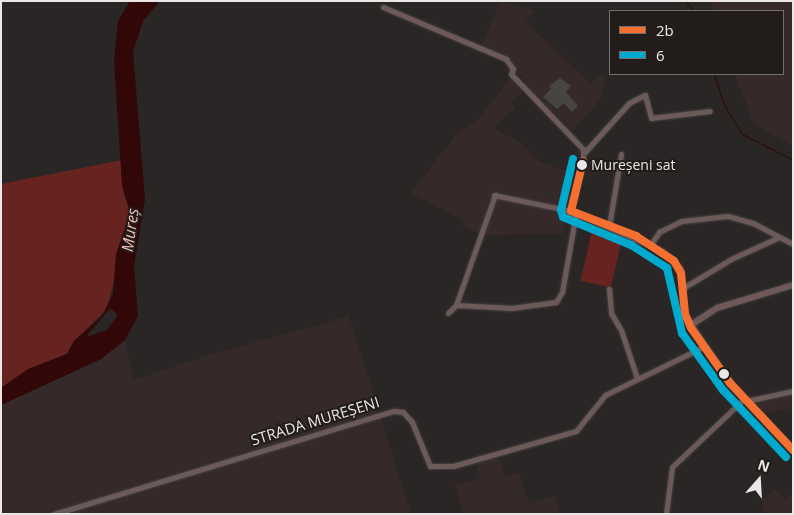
<!DOCTYPE html>
<html>
<head>
<meta charset="utf-8">
<style>
	body { margin:0 }
	#map { position:relative; width:794px; height:515px; overflow:hidden; background:#2a2626; font-family:"Open Sans",sans-serif }
	div>[style] { position:absolute }
	.built>* { inset:0; background:#362929 }
	.green>* { inset:0; background:#67231f; transform-origin:0 0 }
	.water>* { inset:0; background:#310707 }
	.stream>* { height:1px; margin:-0.5px; padding:0 0.5px; transform-origin:0.5px; border-radius:0.5px; background:#310707 }
	.building>* { inset:0; background:#474444 }
	.roads { filter:drop-shadow(0 0 1px #444242) drop-shadow(0 0 1px #444242) }
	.minor>* { height:5px; margin:-2.5px; padding:0 2.5px; transform-origin:2.5px; border-radius:2.5px; background:#6c5a58 }
	.major>* { height:6px; margin:-3px; padding:0 3px; transform-origin:3px; border-radius:3px; background:#6e5958 }
	.bus-1>* { height:8px; margin:-4px; padding:0 4px; transform-origin:4px; border-radius:4px; background:#f46f30 }
	.bus-2>* { height:8px; margin:-4px; padding:0 4px; transform-origin:4px; border-radius:4px; background:#00a9ce }
	.dots>* { width:14px; height:14px; translate:-50% -50%; box-sizing:border-box; border:2px solid #221c1b; border-radius:50% }
	span { translate:-50% -50%; white-space:nowrap; text-align:center; line-height:1.15; -webkit-text-stroke:4px #221c1b; paint-order:stroke }
	.bus-label { font-size:14px; color:#ece7e7 }
	.left { translate:0 -50%; text-align:left }
	.street-label { font-size:15px; color:#ece7e7 }
	.water-label { font-size:16px; color:#f3bfb8; font-style:italic }
	.frame { position:absolute; inset:0; border:2px solid #ece7e7; pointer-events:none }
	.legend { position:absolute; left:609px; top:10px; width:175px; height:65px; box-sizing:border-box; background:#221c1b; border:1px solid #736d6d; margin:0; padding:6px 9px; list-style:none; font-size:15px; color:#ece7e7 }
	.legend li { display:flex; align-items:center; gap:10px; height:25px }
	.legend b { width:25px; border:1px solid #736d6d }
	.north { position:absolute; left:734px; top:455px; width:50px; height:50px; -webkit-text-stroke:4px #221c1b; paint-order:stroke; rotate:19deg; font-size:14px; font-weight:700; line-height:20px; text-align:center; color:#ece7e7 }
	.north::after { content:''; display:block; margin:auto; width:18px; height:22px; background:#ece7e7; clip-path:polygon(50% 0,100% 100%,50% 72%,0 100%) }
</style>
</head>
<body>
<div id="map">
	<div class="built">
		<div style="clip-path:polygon(501px 1px,534px 10px,526px 22px,590px 84px,602px 74px,606px 78px,600px 100px,573px 130px,532px 93px,509px 58px,482px 44px)"></div>
		<div style="clip-path:polygon(711px 1px,793px 1px,793px 146px,755px 125px,734px 74px,783px 74px,783px 11px,715px 11px)"></div>
		<div style="clip-path:polygon(510px 78px,524px 91px,511px 103px,515px 108px,493px 128px,519px 141px,538px 161px,576px 174px,563px 234px,482px 235px,464px 227px,463px 220px,411px 193px,458px 132px,477px 121px)"></div>
		<div style="clip-path:polygon(349px 316px,411px 514px,1px 514px,1px 405px,87px 366px,125px 340px,134px 380px,209px 355px)"></div>
		<div style="clip-path:polygon(793px 393px,793px 408px,764px 414px,752px 401px)"></div>
		<div style="clip-path:polygon(498px 457px,505px 476px,519px 472px,529px 504px,555px 496px,560px 514px,463px 514px,455px 485px,480px 478px,477px 463px)"></div>
		<div style="clip-path:polygon(775px 489px,785px 500px,793px 493px,793px 514px,764px 514px,762px 501px)"></div>
	</div>
	<div class="green">
		<div style="clip-path:polygon(122px 160px,123px 191px,130px 213px,107px 309px,74px 341px,67px 354px,28px 369px,1px 388px,1px 184px)"></div>
		<div style="left:592px;top:231px;width:31px;height:51px;rotate:13deg"></div>
	</div>
	<div class="water">
		<div style="clip-path:polygon(evenodd,130px 1px,160px 1px,143px 21px,133px 52px,145px 199px,134px 266px,138px 316px,125px 340px,101px 359px,1px 405px,1px 388px,28px 369px,67px 354px,74px 341px,102px 316px,113px 294px,116px 254px,130px 213px,122px 185px,114px 61px,118px 21px,130px 1px,110px 308px,118px 315px,107px 330px,86px 337px,110px 308px)"></div>
	</div>
	<div class="stream">
		<div style="left:686px;top:1px;width:12px;rotate:55deg"></div>
		<div style="left:714px;top:74px;width:33px;rotate:72deg"></div>
		<div style="left:724px;top:105px;width:34px;rotate:58deg"></div>
		<div style="left:742px;top:134px;width:57px;rotate:27deg"></div>
	</div>
	<div class="building">
		<div style="clip-path:polygon(560px 78px,571px 86px,566px 92px,578px 106px,572px 112px,564px 103px,557px 109px,543px 97px,551px 89px,549px 86px)"></div>
	</div>
	<div class="roads">
		<div class="minor">
			<div style="left:383px;top:7px;width:134px;rotate:22.9deg"></div>
			<div style="left:506px;top:59px;width:12px;rotate:55deg"></div>
			<div style="left:513px;top:69px;width:5px;rotate:112deg"></div>
			<div style="left:511px;top:74px;width:104px;rotate:46.2deg"></div>
			<div style="left:583px;top:149px;width:12px;rotate:90deg"></div>
			<div style="left:583px;top:161px;width:51px;rotate:103.5deg"></div>
			<div style="left:584px;top:153px;width:67px;rotate:-48deg"></div>
			<div style="left:629px;top:103px;width:18px;rotate:-27deg"></div>
			<div style="left:645px;top:95px;width:24px;rotate:75deg"></div>
			<div style="left:651px;top:118px;width:59px;rotate:-6.8deg"></div>
			<div style="left:494px;top:195px;width:79px;rotate:11.7deg"></div>
			<div style="left:571px;top:211px;width:99px;rotate:23.7deg"></div>
			<div style="left:662px;top:251px;width:25px;rotate:43deg"></div>
			<div style="left:680px;top:268px;width:46px;rotate:83.8deg"></div>
			<div style="left:685px;top:314px;width:11px;rotate:56deg"></div>
			<div style="left:609px;top:226px;width:73px;rotate:-80.5deg"></div>
			<div style="left:651px;top:244px;width:14px;rotate:-56deg"></div>
			<div style="left:659px;top:232px;width:25px;rotate:-26deg"></div>
			<div style="left:682px;top:221px;width:46px;rotate:-6.2deg"></div>
			<div style="left:728px;top:216px;width:26px;rotate:16deg"></div>
			<div style="left:753px;top:223px;width:45px;rotate:27.7deg"></div>
			<div style="left:683px;top:288px;width:56px;rotate:-31.1deg"></div>
			<div style="left:731px;top:259px;width:51px;rotate:-24.5deg"></div>
			<div style="left:609px;top:289px;width:24px;rotate:85deg"></div>
			<div style="left:611px;top:313px;width:20px;rotate:60deg"></div>
			<div style="left:621px;top:330px;width:51px;rotate:71.6deg"></div>
			<div style="left:456px;top:305px;width:56px;rotate:3.1deg"></div>
			<div style="left:512px;top:308px;width:44px;rotate:-7.8deg"></div>
			<div style="left:556px;top:302px;width:12px;rotate:-59deg"></div>
			<div style="left:562px;top:292px;width:80px;rotate:-80deg"></div>
			<div style="left:448px;top:313px;width:11px;rotate:-45deg"></div>
			<div style="left:456px;top:305px;width:117px;rotate:-70.5deg"></div>
			<div style="left:746px;top:401px;width:48px;rotate:-12deg"></div>
			<div style="left:54px;top:514px;width:355px;rotate:-16.9deg"></div>
			<div style="left:394px;top:411px;width:9px;rotate:6deg"></div>
			<div style="left:403px;top:412px;width:13px;rotate:48deg"></div>
			<div style="left:412px;top:422px;width:48px;rotate:67.8deg"></div>
			<div style="left:430px;top:466px;width:23px"></div>
			<div style="left:453px;top:466px;width:128px;rotate:-15.9deg"></div>
			<div style="left:576px;top:431px;width:46px;rotate:-51.1deg"></div>
			<div style="left:605px;top:395px;width:109px;rotate:-26.1deg"></div>
			<div style="left:666px;top:514px;width:47px;rotate:-82.7deg"></div>
			<div style="left:672px;top:467px;width:99px;rotate:-43.4deg"></div>
		</div>
		<div class="major">
			<div style="left:793px;top:285px;width:79px;rotate:163.2deg"></div>
			<div style="left:717px;top:308px;width:31px;rotate:147deg"></div>
			<div style="left:691px;top:325px;width:70px;rotate:56.1deg"></div>
			<div style="left:730px;top:383px;width:92px;rotate:46.8deg"></div>
		</div>
	</div>
	<div class="bus-1">
		<div style="left:571px;top:211px;width:70px;rotate:21deg"></div>
		<div style="left:636px;top:236px;width:45px;rotate:33.3deg"></div>
		<div style="left:674px;top:261px;width:14px;rotate:60deg"></div>
		<div style="left:681px;top:273px;width:41px;rotate:84.4deg"></div>
		<div style="left:685px;top:314px;width:15px;rotate:67deg"></div>
		<div style="left:691px;top:328px;width:67px;rotate:54.7deg"></div>
		<div style="left:730px;top:383px;width:92px;rotate:46.8deg"></div>
		<div style="left:571px;top:211px;width:51px;rotate:-76.5deg"></div>
	</div>
	<div class="bus-2">
		<div style="left:573px;top:159px;width:52px;rotate:103.2deg"></div>
		<div style="left:561px;top:210px;width:7px;rotate:74deg"></div>
		<div style="left:563px;top:217px;width:74px;rotate:22.4deg"></div>
		<div style="left:631px;top:245px;width:43px;rotate:32.6deg"></div>
		<div style="left:667px;top:268px;width:67px;rotate:77deg"></div>
		<div style="left:682px;top:333px;width:70px;rotate:54.3deg"></div>
		<div style="left:723px;top:390px;width:92px;rotate:46.8deg"></div>
	</div>
	<div class="dots">
		<div style="left:582px;top:165px;background:#ece7e7"></div>
		<div style="left:724px;top:374px;background:#ece7e7"></div>
	</div>
	<div class="bus-label">
		<span class="left" style="left:591px;top:165px">Mureșeni sat</span>
	</div>
	<div class="street-label">
		<span style="left:315px;top:421px;rotate:-17deg">STRADA MUREȘENI</span>
	</div>
	<div class="water-label">
		<span style="left:130px;top:230px;rotate:-82deg">Mureș</span>
	</div>
	<div class="frame"></div>
	<ul class="legend">
	<li><b style="height:6px;background:#f46f30"></b>2b</li>
	<li><b style="height:6px;background:#00a9ce"></b>6</li>
	</ul>
	<div class="north">N</div>
</div>
</body>
</html>
